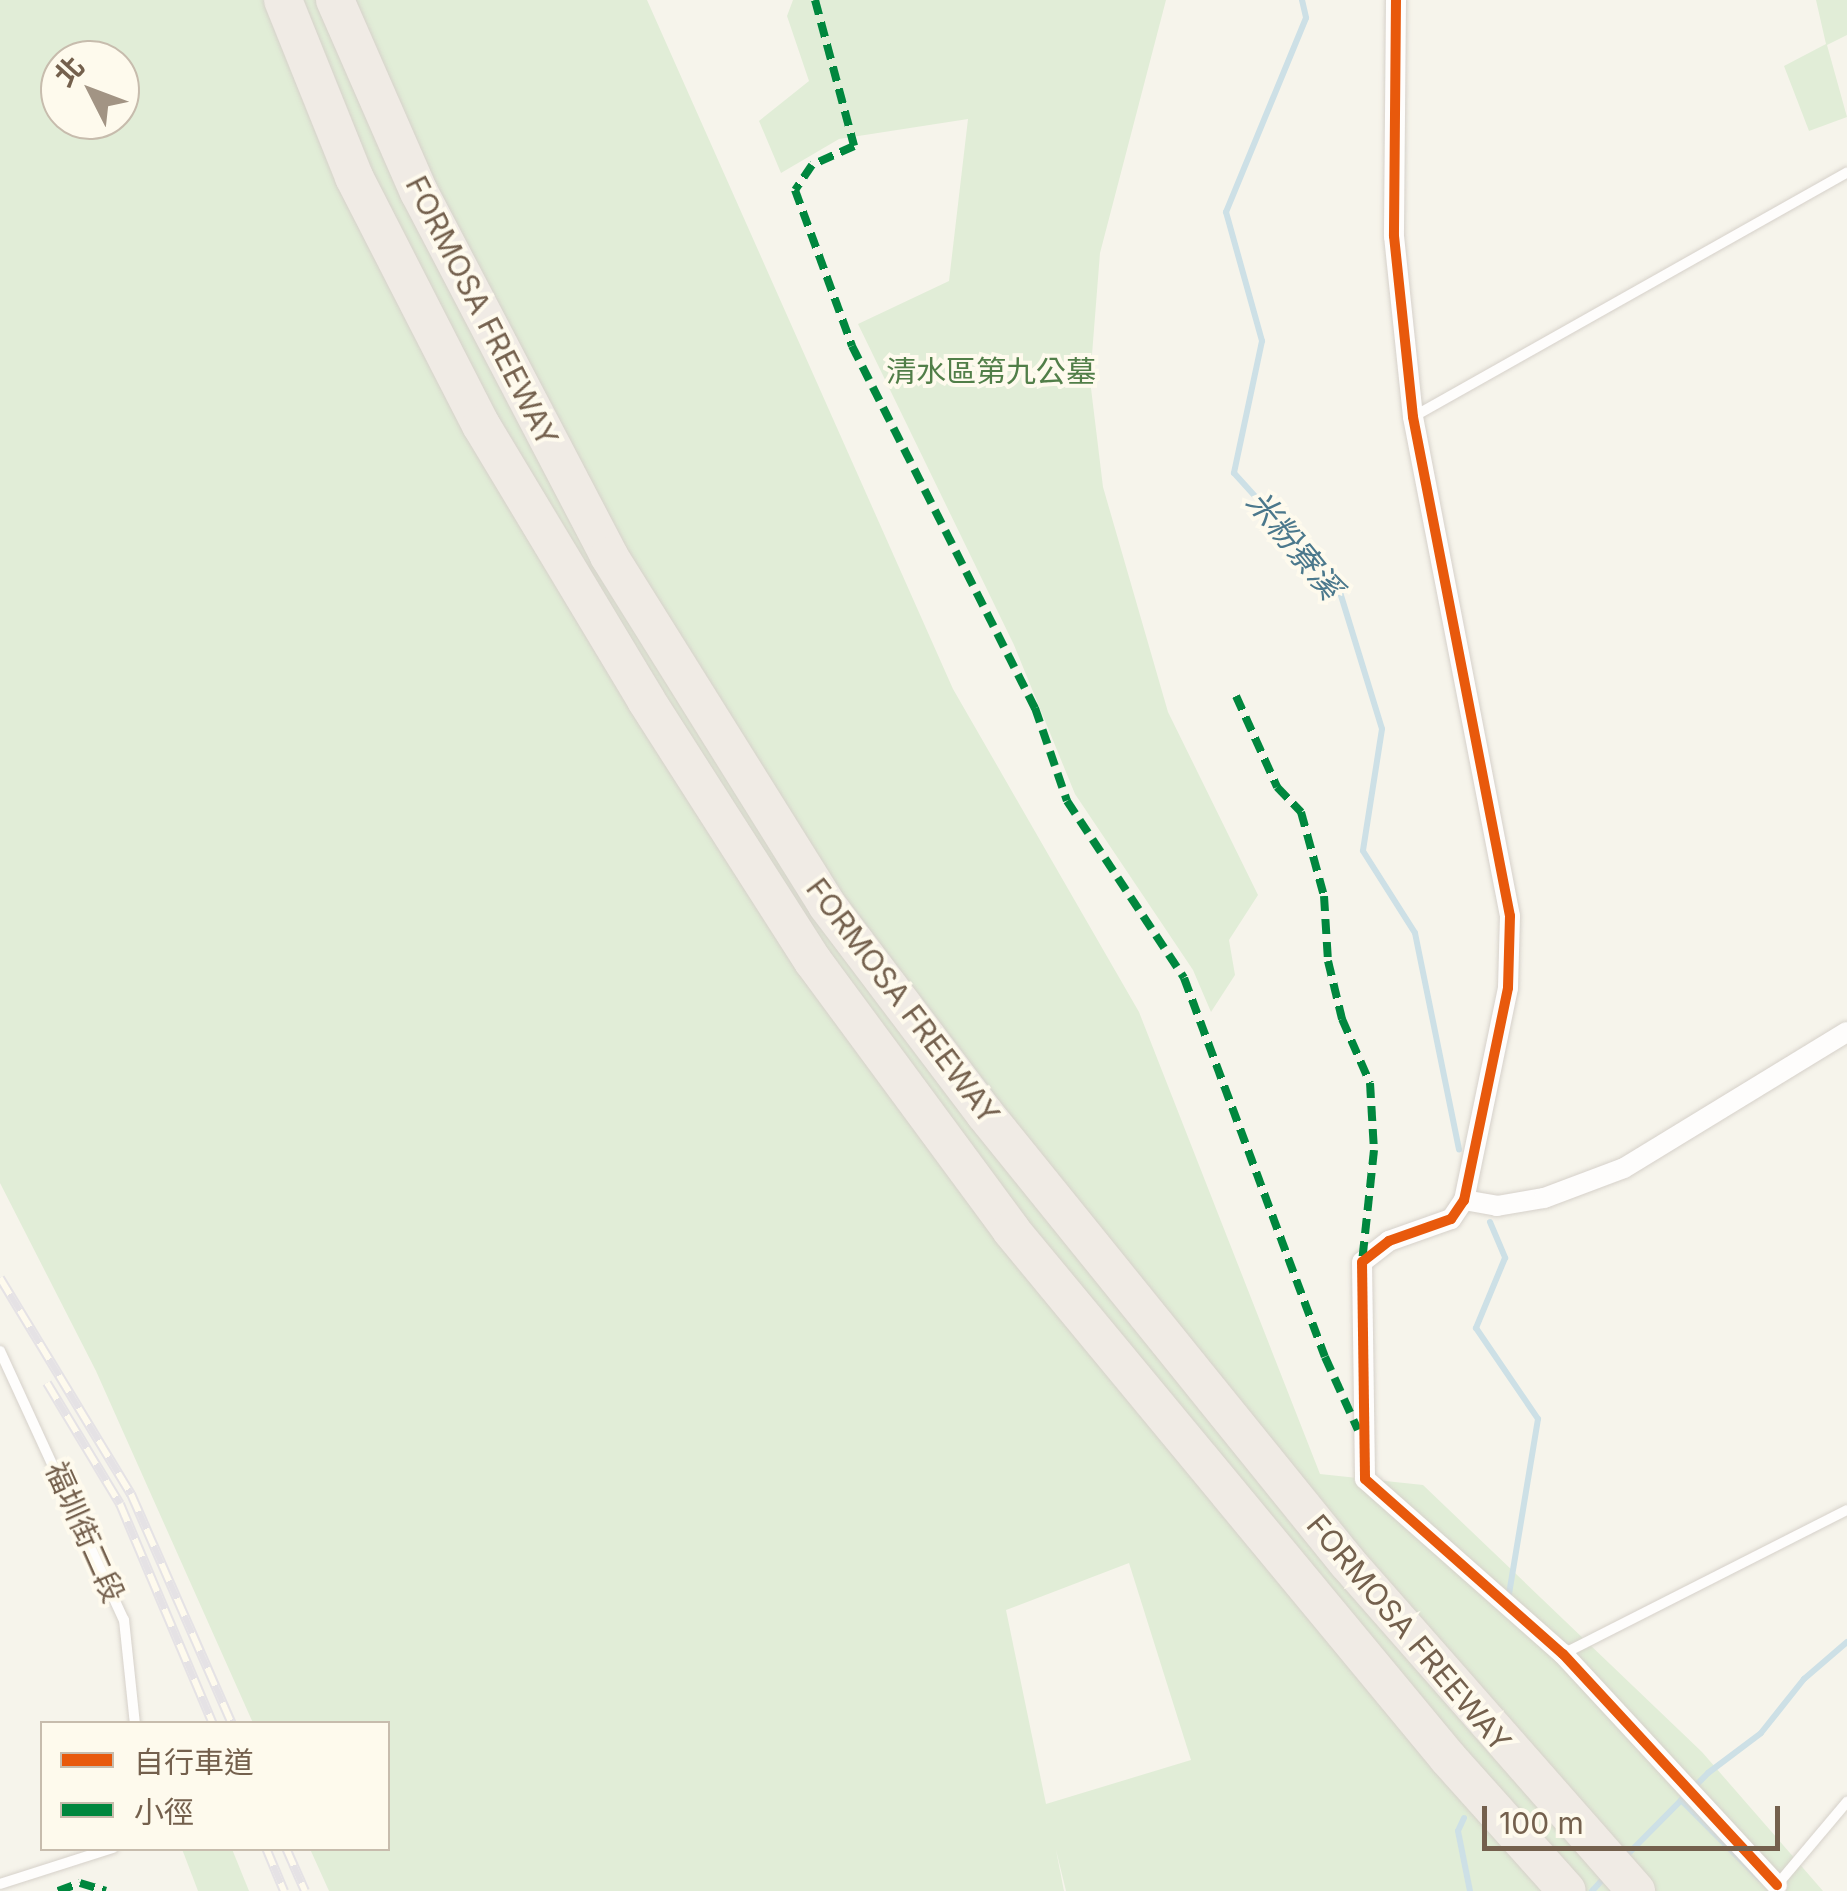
<!DOCTYPE html>
<html>
<head>
<meta charset="utf-8">
<style>
	body { margin:0 }
	#map { position:relative; width:1847px; height:1891px; overflow:hidden; background:#f6f4eb; font-family:Inter,"Noto Sans TC",sans-serif }
	div>[style] { position:absolute }
	.green>* { inset:0; background:#e1edd7 }
	.stream>* { height:6px; margin:-3px; padding:0 3px; transform-origin:3px; border-radius:3px; background:#cde0e6 }
	.roads { filter:drop-shadow(0 0 2px #d6d1ca) drop-shadow(0 0 2px #d6d1ca) }
	.service>* { height:10px; margin:-5px; padding:0 5px; transform-origin:5px; border-radius:5px; background:#fefdfc }
	.minor>* { height:20px; margin:-10px; padding:0 10px; transform-origin:10px; border-radius:10px; background:#fefdfc }
	.motorway>* { height:38px; margin:-19px; padding:0 19px; transform-origin:19px; border-radius:19px; background:#f0ebe5 }
	.rail>* { height:10px; margin-top:-5px; transform-origin:0; background:repeating-linear-gradient(90deg,#fefaed 0 19px,#e5e2e5 0 38px); box-sizing:border-box; border-block:2px solid #e5e2e5 }
	.quiet>* { height:8px; margin-top:-4px; transform-origin:0; background:repeating-linear-gradient(90deg,#00873e 0 15px,transparent 0 23px) }
	.cycleway>* { height:10px; margin:-5px; padding:0 5px; transform-origin:5px; border-radius:5px; background:#e8590c }
	span { translate:-50% -50%; white-space:nowrap; text-align:center; line-height:1.15; -webkit-text-stroke:8px #fefaed; paint-order:stroke }
	.street-label { font-size:30px; color:#74604d }
	.park-label { font-size:30px; color:#517e48 }
	.water-label { font-size:32px; color:#4b788c; font-style:italic }
	.legend { position:absolute; left:40px; top:1721px; width:350px; height:130px; box-sizing:border-box; background:#fefaed; border:2px solid #c7bcad; margin:0; padding:12px 18px; list-style:none; font-size:30px; color:#74604d }
	.legend li { display:flex; align-items:center; gap:20px; height:50px }
	.legend b { width:50px; border:2px solid #c7bcad }
	.north { position:absolute; left:40px; top:40px; width:100px; height:100px; box-sizing:border-box; background:#fefaed; border:2px solid #c7bcad; border-radius:50%; rotate:312deg; font-size:28px; font-weight:700; line-height:40px; text-align:center; color:#74604d }
	.north::after { content:''; display:block; margin:auto; width:35px; height:45px; background:#a29484; clip-path:polygon(50% 0,100% 100%,50% 72%,0 100%) }
	.scale { position:absolute; left:1482px; top:1806px; width:298px; height:45px; box-sizing:border-box; border:5px solid #74604d; border-top:0; padding-left:12px; font-size:30px; line-height:35px; white-space:nowrap; color:#74604d; -webkit-text-stroke:8px #fefaed; paint-order:stroke }
</style>
</head>
<body>
<div id="map">
	<div class="green">
		<div style="clip-path:polygon(evenodd,0 0,647px 0,953px 689px,1139px 1012px,1320px 1474px,1423px 1485px,1702px 1752px,1823px 1891px,1066px 1891px,1056px 1850px,1064px 1891px,329px 1891px,310px 1849px,388px 1848px,388px 1724px,253px 1723px,96px 1371px,0 1183px,0 0,60px 60px,120px 60px,120px 120px,60px 120px,60px 60px,0 0,1129px 1563px,1191px 1760px,1046px 1804px,1006px 1610px,1129px 1563px)"></div>
		<div style="clip-path:polygon(793px 0,1166px 0,1100px 253px,1090px 380px,1103px 487px,1168px 712px,1258px 895px,1229px 940px,1235px 975px,1211px 1012px,1193px 970px,1075px 794px,1014px 645px,858px 324px,949px 281px,968px 119px,839px 139px,781px 173px,759px 121px,809px 81px,787px 16px)"></div>
		<div style="clip-path:polygon(1816px 0,1847px 0,1847px 35px,1827px 45px,1847px 117px,1809px 131px,1784px 66px,1826px 44px)"></div>
		<div style="clip-path:polygon(182px 1849px,232px 1849px,249px 1891px,198px 1891px)"></div>
	</div>
	<div class="stream">
		<div style="left:1302px;top:0;width:18px;rotate:77deg"></div>
		<div style="left:1306px;top:18px;width:210px;rotate:112.4deg"></div>
		<div style="left:1226px;top:212px;width:134px;rotate:74.4deg"></div>
		<div style="left:1262px;top:341px;width:135px;rotate:102deg"></div>
		<div style="left:1234px;top:473px;width:156px;rotate:47.8deg"></div>
		<div style="left:1339px;top:589px;width:146px;rotate:72.9deg"></div>
		<div style="left:1382px;top:729px;width:123px;rotate:98.9deg"></div>
		<div style="left:1363px;top:851px;width:97px;rotate:57.6deg"></div>
		<div style="left:1415px;top:933px;width:221px;rotate:78.5deg"></div>
		<div style="left:1490px;top:1222px;width:39px;rotate:67deg"></div>
		<div style="left:1505px;top:1258px;width:76px;rotate:112.5deg"></div>
		<div style="left:1476px;top:1328px;width:110px;rotate:55.7deg"></div>
		<div style="left:1538px;top:1419px;width:178px;rotate:99.4deg"></div>
		<div style="left:1681px;top:1800px;width:112px;rotate:45deg"></div>
		<div style="left:1464px;top:1818px;width:14px;rotate:115deg"></div>
		<div style="left:1458px;top:1831px;width:61px;rotate:78.7deg"></div>
		<div style="left:1623px;top:1859px;width:121px;rotate:-45.3deg"></div>
		<div style="left:1708px;top:1773px;width:66px;rotate:-37deg"></div>
		<div style="left:1761px;top:1733px;width:69px;rotate:-51.5deg"></div>
		<div style="left:1804px;top:1679px;width:57px;rotate:-40.7deg"></div>
		<div style="left:1592px;top:1891px;width:22px;rotate:-47deg"></div>
	</div>
	<div class="roads">
		<div class="service">
			<div style="left:1413px;top:417px;width:498px;rotate:-29.4deg"></div>
			<div style="left:0;top:1351px;width:296px;rotate:65.3deg"></div>
			<div style="left:124px;top:1620px;width:105px;rotate:84deg"></div>
			<div style="left:1563px;top:1654px;width:318px;rotate:-26.9deg"></div>
			<div style="left:0;top:1884px;width:119px;rotate:-17.7deg"></div>
			<div style="left:1777px;top:1885px;width:109px;rotate:-49.9deg"></div>
		</div>
		<div class="minor">
			<div style="left:1396px;top:0;width:236px;rotate:90.5deg"></div>
			<div style="left:1394px;top:236px;width:182px;rotate:84deg"></div>
			<div style="left:1413px;top:417px;width:508px;rotate:79deg"></div>
			<div style="left:1510px;top:916px;width:72px;rotate:91.6deg"></div>
			<div style="left:1508px;top:988px;width:217px;rotate:101.7deg"></div>
			<div style="left:1464px;top:1200px;width:23px;rotate:124deg"></div>
			<div style="left:1451px;top:1219px;width:66px;rotate:160.5deg"></div>
			<div style="left:1389px;top:1241px;width:34px;rotate:142deg"></div>
			<div style="left:1362px;top:1262px;width:217px;rotate:89.2deg"></div>
			<div style="left:1365px;top:1479px;width:264px;rotate:41.5deg"></div>
			<div style="left:1563px;top:1654px;width:315px;rotate:47.2deg"></div>
			<div style="left:1464px;top:1200px;width:34px;rotate:10deg"></div>
			<div style="left:1497px;top:1206px;width:48px;rotate:-9.7deg"></div>
			<div style="left:1544px;top:1198px;width:85px;rotate:-20.6deg"></div>
			<div style="left:1624px;top:1168px;width:261px;rotate:-31.4deg"></div>
		</div>
		<div class="motorway">
			<div style="left:283px;top:0;width:191px;rotate:68.1deg"></div>
			<div style="left:354px;top:177px;width:279px;rotate:62.9deg"></div>
			<div style="left:481px;top:425px;width:321px;rotate:59deg"></div>
			<div style="left:646px;top:700px;width:310px;rotate:57.4deg"></div>
			<div style="left:813px;top:961px;width:334px;rotate:53.6deg"></div>
			<div style="left:1011px;top:1230px;width:685px;rotate:50.39deg"></div>
			<div style="left:1448px;top:1758px;width:178px;rotate:48.2deg"></div>
			<div style="left:335px;top:0;width:210px;rotate:66.4deg"></div>
			<div style="left:419px;top:192px;width:411px;rotate:62.4deg"></div>
			<div style="left:609px;top:556px;width:411px;rotate:58deg"></div>
			<div style="left:827px;top:905px;width:262px;rotate:52.9deg"></div>
			<div style="left:985px;top:1114px;width:576px;rotate:51.06deg"></div>
			<div style="left:1347px;top:1562px;width:438px;rotate:48.7deg"></div>
		</div>
	</div>
	<div class="rail">
		<div style="left:0;top:1278px;width:253px;rotate:58.8deg"></div>
		<div style="left:131px;top:1494px;width:251px;rotate:66.3deg"></div>
		<div style="left:47px;top:1383px;width:141px;rotate:58.9deg"></div>
		<div style="left:120px;top:1504px;width:239px;rotate:67.1deg"></div>
		<div style="left:266px;top:1848px;width:47px;rotate:67.3deg"></div>
		<div style="left:286px;top:1848px;width:47px;rotate:66.2deg"></div>
	</div>
	<div class="quiet">
		<div style="left:815px;top:0;width:151px;rotate:75deg"></div>
		<div style="left:854px;top:146px;width:46px;rotate:155.7deg"></div>
		<div style="left:812px;top:165px;width:30px;rotate:124deg"></div>
		<div style="left:795px;top:190px;width:166px;rotate:69.9deg"></div>
		<div style="left:852px;top:346px;width:406px;rotate:63.2deg"></div>
		<div style="left:1035px;top:708px;width:98px;rotate:71deg"></div>
		<div style="left:1067px;top:801px;width:212px;rotate:56.5deg"></div>
		<div style="left:1184px;top:978px;width:404px;rotate:69.6deg"></div>
		<div style="left:1325px;top:1357px;width:80px;rotate:65.7deg"></div>
		<div style="left:1236px;top:696px;width:100px;rotate:65.7deg"></div>
		<div style="left:1277px;top:787px;width:35px;rotate:46deg"></div>
		<div style="left:1301px;top:812px;width:87px;rotate:74.7deg"></div>
		<div style="left:1324px;top:896px;width:65px;rotate:86.5deg"></div>
		<div style="left:1328px;top:961px;width:60px;rotate:76.4deg"></div>
		<div style="left:1342px;top:1019px;width:70px;rotate:66.4deg"></div>
		<div style="left:1370px;top:1083px;width:67px;rotate:86.6deg"></div>
		<div style="left:1374px;top:1150px;width:113px;rotate:96.1deg"></div>
		<div style="left:58px;top:1891px;width:23px;rotate:-20deg"></div>
		<div style="left:80px;top:1883px;width:27px;rotate:17deg"></div>
	</div>
	<div class="cycleway">
		<div style="left:1396px;top:0;width:236px;rotate:90.5deg"></div>
		<div style="left:1394px;top:236px;width:182px;rotate:84deg"></div>
		<div style="left:1413px;top:417px;width:508px;rotate:79deg"></div>
		<div style="left:1510px;top:916px;width:72px;rotate:91.6deg"></div>
		<div style="left:1508px;top:988px;width:217px;rotate:101.7deg"></div>
		<div style="left:1464px;top:1200px;width:23px;rotate:124deg"></div>
		<div style="left:1451px;top:1219px;width:66px;rotate:160.5deg"></div>
		<div style="left:1389px;top:1241px;width:34px;rotate:142deg"></div>
		<div style="left:1362px;top:1262px;width:217px;rotate:89.2deg"></div>
		<div style="left:1365px;top:1479px;width:264px;rotate:41.5deg"></div>
		<div style="left:1563px;top:1654px;width:315px;rotate:47.2deg"></div>
	</div>
	<div class="street-label">
		<span style="left:482px;top:311px;rotate:63deg">FORMOSA FREEWAY</span>
		<span style="left:903px;top:1001px;rotate:53deg">FORMOSA FREEWAY</span>
		<span style="left:85px;top:1532px;rotate:66deg">福圳街二段</span>
		<span style="left:1409px;top:1633px;rotate:50deg">FORMOSA FREEWAY</span>
	</div>
	<div class="park-label">
		<span style="left:991px;top:371px">清水區第九公墓</span>
	</div>
	<div class="water-label">
		<span style="left:1294px;top:545px;rotate:51deg">米粉寮溪</span>
	</div>
	<ul class="legend">
	<li><b style="height:12px;background:#e8590c"></b>自行車道</li>
	<li><b style="height:12px;background:#00873e"></b>小徑</li>
	</ul>
	<div class="north">北</div>
	<div class="scale">100 m</div>
</div>
</body>
</html>
